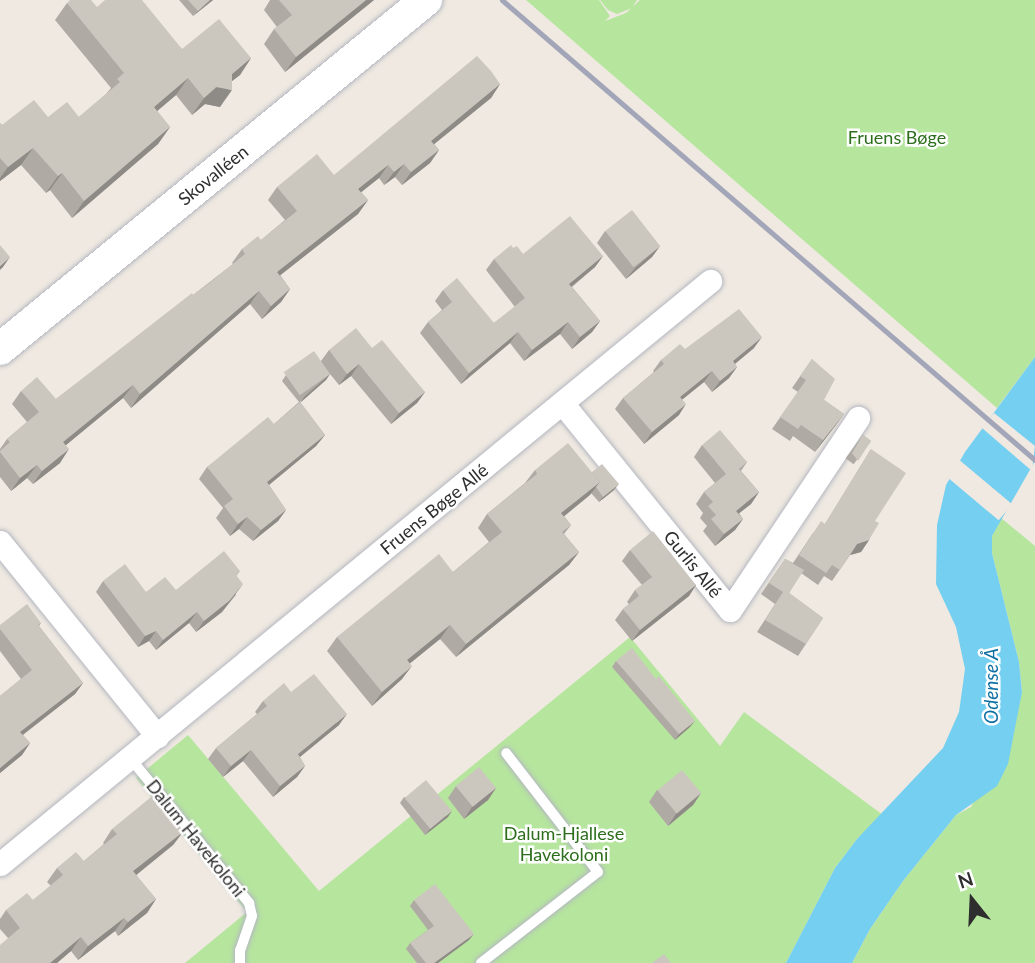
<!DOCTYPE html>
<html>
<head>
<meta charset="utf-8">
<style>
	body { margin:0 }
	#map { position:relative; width:1035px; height:963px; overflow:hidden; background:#efe9e1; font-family:Lato,sans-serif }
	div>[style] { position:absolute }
	.green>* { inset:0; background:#b6e59e }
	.water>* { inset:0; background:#75cff0 }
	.pier>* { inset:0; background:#efe9e1; transform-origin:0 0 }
	.roads { filter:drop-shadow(0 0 2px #b4b7c1) drop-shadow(0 0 2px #b4b7c1) }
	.lane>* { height:10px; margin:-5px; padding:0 5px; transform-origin:5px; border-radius:5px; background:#fff }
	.street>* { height:23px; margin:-11.5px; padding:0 11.5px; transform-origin:11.5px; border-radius:11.5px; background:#fff }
	.secondary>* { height:32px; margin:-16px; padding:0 16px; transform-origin:16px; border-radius:16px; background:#fff }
	.rail>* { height:5px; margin:-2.5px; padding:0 2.5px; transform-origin:2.5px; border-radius:2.5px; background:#a3a6b8 }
	.wall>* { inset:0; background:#afaba4; transform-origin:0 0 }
	.shaded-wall>* { inset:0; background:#8e8b86 }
	.building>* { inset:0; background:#cbc7bf; transform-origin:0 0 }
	span { translate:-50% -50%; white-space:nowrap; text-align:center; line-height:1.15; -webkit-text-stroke:5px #fff; paint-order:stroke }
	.park-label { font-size:18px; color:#2c6e1b }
	.street-label { font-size:18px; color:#2e2e2e }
	.water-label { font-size:19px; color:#0d6fa3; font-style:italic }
	.north { position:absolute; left:937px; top:865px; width:70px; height:70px; -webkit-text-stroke:5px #fff; paint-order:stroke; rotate:342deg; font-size:19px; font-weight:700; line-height:28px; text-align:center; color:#2e2e2e }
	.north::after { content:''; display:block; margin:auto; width:24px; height:32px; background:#2e2e2e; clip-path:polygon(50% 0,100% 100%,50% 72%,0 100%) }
</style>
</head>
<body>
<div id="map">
	<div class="green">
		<div style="clip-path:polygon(526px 0,599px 0,610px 16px,605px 21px,626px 13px,640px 0,1035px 0,1035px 357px,997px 408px)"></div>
		<div style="clip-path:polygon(600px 0,637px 0,632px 8px,617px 14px,608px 10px)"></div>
		<div style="clip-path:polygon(1000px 517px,1035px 546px,1035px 963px,852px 963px,870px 929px,903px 881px,956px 815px,971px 807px,1022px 692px,1019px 662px,992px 553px,992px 536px)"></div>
		<div style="clip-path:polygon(630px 637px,720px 746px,744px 712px,883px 815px,857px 839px,835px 868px,786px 963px,185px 963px,247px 912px,136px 778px,188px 735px,319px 891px)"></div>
	</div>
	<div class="water">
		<div style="clip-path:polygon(1035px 357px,1035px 461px,992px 536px,992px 553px,1019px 662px,1022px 692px,1008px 764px,997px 786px,956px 815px,903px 881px,870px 929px,852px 963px,786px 963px,835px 868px,857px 839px,943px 748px,959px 712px,965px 669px,956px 627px,936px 584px,937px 525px,946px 485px,965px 452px)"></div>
	</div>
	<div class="pier">
		<div style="clip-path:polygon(994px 413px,1035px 446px,1032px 471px,982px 428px)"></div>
		<div style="left:957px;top:458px;width:72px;height:21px;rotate:40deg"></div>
	</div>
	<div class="roads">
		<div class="lane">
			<div style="left:130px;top:758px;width:188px;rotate:50.6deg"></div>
			<div style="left:249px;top:903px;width:13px;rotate:77deg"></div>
			<div style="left:252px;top:916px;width:36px;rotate:109deg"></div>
			<div style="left:240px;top:950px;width:13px;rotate:90deg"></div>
			<div style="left:481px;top:963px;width:148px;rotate:-37.9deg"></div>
			<div style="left:598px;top:872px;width:150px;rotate:-127.7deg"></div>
		</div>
		<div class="street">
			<div style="left:563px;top:404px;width:265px;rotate:51deg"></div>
			<div style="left:730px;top:610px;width:231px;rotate:-56.3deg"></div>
			<div style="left:0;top:542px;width:250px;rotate:51deg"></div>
			<div style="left:0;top:864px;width:919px;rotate:-39.39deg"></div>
		</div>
		<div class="secondary">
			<div style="left:0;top:349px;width:551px;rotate:-39.33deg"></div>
		</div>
	</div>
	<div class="rail">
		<div style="left:502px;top:0;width:704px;rotate:40.8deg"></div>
	</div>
	<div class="wall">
		<div style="clip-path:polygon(179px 0,213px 0,193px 16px)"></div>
		<div style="clip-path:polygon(270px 0,374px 0,285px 72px,264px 44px,274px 29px,277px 27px,264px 10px)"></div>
		<div style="clip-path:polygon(67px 3px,97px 7px,182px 49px,251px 58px,240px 75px,232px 81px,220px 107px,205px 104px,192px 115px,176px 95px,157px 111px,170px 127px,158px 144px,72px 218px,50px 190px,46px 193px,21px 165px,0 181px,0 123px,2px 125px,48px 117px,79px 117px,106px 94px,111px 88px,55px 20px)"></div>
		<div style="clip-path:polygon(500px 84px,491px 98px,434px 144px,439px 150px,430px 163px,402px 185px,395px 177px,384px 185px,379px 178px,361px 192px,368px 200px,358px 214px,280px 275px,290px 289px,281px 302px,262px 319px,250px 304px,131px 408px,123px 398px,66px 445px,60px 463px,33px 484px,27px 478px,11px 491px,0 477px,0 449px,7px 439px,27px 422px,12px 404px,21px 391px,56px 399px,193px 295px,233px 264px,232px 263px,242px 249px,261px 240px,285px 220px,268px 200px,277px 187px,334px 175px)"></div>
		<div style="clip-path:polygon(605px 231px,660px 246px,652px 257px,626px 279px,597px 243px)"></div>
		<div style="clip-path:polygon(513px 248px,523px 254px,603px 256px,595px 267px,572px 287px,600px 321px,592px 332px,572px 349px,560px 334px,524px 361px,510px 343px,461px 384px,420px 333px,428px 322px,442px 310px,435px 301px,443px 290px,494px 323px,515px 307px,486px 270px,494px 259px)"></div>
		<div style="clip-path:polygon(372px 348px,425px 392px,417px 403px,391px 424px,351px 376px,339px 385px,330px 374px,326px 380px,300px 402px,325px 435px,316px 446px,269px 485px,286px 510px,278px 521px,253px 541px,239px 529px,230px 536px,216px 518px,223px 508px,199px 479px,207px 467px,274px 424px,299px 402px,282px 381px,286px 375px,321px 361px,329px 350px)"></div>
		<div style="clip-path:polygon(754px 348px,735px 364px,737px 367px,729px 378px,712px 392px,704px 382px,682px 399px,679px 415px,644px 444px,615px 409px,623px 398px,654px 372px,653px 371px,661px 360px,685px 349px)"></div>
		<div style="clip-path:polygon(812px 359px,824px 400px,844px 414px,815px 452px,793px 436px,790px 441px,772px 429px,798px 392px,792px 388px)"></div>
		<div style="left:863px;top:435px;width:10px;height:29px;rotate:37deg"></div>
		<div style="clip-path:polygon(702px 445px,747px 462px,741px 471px,759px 492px,751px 504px,739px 513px,743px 519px,735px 530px,715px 546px,703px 531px,707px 526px,700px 518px,703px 513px,696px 504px,704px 492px,715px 483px,694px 457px)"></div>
		<div style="clip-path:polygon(871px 449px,875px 521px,869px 540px,861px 552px,850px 555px,832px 581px,824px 576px,818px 585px,801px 573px,789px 593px,823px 618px,798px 656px,757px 632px,775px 604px,761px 594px,785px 559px,793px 563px,813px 533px,825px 524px)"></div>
		<div style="clip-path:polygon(535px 470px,592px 472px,614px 490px,599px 502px,591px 493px,564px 516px,571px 525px,564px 534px,579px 552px,569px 565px,456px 657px,440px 639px,410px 663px,402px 679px,372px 706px,327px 651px,337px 637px,453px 572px,489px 542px,478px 528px,487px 514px,525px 483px)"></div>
		<div style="clip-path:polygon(630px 550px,696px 585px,689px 596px,632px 641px,615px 620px,623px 609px,629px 604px,627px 602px,635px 590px,642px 585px,622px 561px)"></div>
		<div style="clip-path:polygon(240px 571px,236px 576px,236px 595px,222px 612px,196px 632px,189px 623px,156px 650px,149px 641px,138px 647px,96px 592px,103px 581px,146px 592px,176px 590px)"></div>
		<div style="clip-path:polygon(41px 623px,39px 626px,83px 683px,75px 694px,23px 735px,30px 743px,22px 755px,0 773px,0 696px,21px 679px,0 651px,0 625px)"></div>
		<div style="clip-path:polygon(616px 661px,690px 727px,675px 740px,612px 667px)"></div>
		<div style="clip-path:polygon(291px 692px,339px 725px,300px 757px,305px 766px,297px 777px,273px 797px,243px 761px,223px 777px,208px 759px,216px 748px,257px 714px,255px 712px,263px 701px)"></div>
		<div style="clip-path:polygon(456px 786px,496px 788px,488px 800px,464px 819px,448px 798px)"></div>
		<div style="clip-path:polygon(657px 790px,701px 793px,693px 805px,668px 826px,649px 802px)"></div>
		<div style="clip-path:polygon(404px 797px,448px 817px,425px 835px,400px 803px)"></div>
		<div style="clip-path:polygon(112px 829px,183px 832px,173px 845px,136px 875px,156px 899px,147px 913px,118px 936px,115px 931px,78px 960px,71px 951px,57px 963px,0 963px,8px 938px,0 929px,0 919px,6px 910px,33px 900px,51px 886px,47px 882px,57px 868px,84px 861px,104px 844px,103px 843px)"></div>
		<div style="clip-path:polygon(414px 900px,469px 940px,438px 963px,417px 963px,406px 949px,410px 943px,428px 930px,410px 906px)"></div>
	</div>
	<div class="shaded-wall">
		<div style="clip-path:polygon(210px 0,213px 0,193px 16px,198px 11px)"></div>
		<div style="clip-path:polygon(366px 0,374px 0,285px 72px,296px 57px)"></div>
		<div style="clip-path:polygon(251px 58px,240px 75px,223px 88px,232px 90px,220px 107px,205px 104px,192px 115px,204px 98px)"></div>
		<div style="clip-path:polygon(188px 78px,176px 95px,142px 124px,154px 107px)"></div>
		<div style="clip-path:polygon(500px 84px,491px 98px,422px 154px,431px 141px)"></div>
		<div style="clip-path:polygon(170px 127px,158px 144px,72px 218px,84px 201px)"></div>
		<div style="clip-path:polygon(33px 148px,21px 165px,0 181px,0 178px,8px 167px)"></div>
		<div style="clip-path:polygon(439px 150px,430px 163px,402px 185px,411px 172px)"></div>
		<div style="clip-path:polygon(404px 164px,395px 177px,384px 185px,394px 172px)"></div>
		<div style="clip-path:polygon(388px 165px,379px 178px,349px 202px,358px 189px)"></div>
		<div style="clip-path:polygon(62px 173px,50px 190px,46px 193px,58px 176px)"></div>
		<div style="clip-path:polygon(368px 200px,358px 214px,268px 285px,277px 272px)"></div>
		<div style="clip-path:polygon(660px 246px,652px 257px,626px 279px,635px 268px)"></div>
		<div style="clip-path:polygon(603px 256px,595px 267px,561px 295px,569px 284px)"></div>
		<div style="clip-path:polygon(10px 257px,3px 267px,0 270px,0 266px)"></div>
		<div style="clip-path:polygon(290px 289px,281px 302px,262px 319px,271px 306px)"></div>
		<div style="clip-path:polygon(259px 291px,250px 304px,131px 408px,140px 394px)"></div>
		<div style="clip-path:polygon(600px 321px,592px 332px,572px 349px,580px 337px)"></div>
		<div style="clip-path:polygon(568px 322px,560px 334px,524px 361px,532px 350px)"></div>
		<div style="clip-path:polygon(518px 332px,510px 343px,461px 384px,469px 373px)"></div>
		<div style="clip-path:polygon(762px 337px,754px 348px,725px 372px,733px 361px)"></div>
		<div style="clip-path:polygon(359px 364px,351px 376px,339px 385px,347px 374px)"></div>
		<div style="clip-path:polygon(737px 367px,729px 378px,712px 392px,720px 381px)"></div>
		<div style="clip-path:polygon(712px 371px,704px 382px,672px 408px,680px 397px)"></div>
		<div style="clip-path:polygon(330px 374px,326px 380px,300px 403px,304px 397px)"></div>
		<div style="clip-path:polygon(133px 385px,123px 398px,54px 455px,63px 442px)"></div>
		<div style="clip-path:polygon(425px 392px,417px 403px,391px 424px,399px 413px)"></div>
		<div style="clip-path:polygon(686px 404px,679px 415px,644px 444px,652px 432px)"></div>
		<div style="clip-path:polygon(844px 414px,836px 425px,815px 452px,823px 440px)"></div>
		<div style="clip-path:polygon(325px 435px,316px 446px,258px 494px,267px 482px)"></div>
		<div style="clip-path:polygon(69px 449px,60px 463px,33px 484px,42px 471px)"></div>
		<div style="clip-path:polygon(37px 465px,27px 478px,11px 491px,20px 478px)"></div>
		<div style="clip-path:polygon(600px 482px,590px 495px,551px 527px,561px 513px)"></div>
		<div style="clip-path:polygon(619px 484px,614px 490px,599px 502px,603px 497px)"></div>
		<div style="clip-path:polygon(759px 492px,751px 504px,728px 522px,736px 511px)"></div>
		<div style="clip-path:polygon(286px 510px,278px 521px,253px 541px,261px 530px)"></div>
		<div style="clip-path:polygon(247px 517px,239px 529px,230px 536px,238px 524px)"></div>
		<div style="clip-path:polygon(743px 519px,735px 530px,715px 546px,724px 534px)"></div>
		<div style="clip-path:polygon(869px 540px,861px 552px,850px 555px,857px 544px)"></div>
		<div style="clip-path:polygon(579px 552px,569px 565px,456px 657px,466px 644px)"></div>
		<div style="clip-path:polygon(243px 584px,222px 612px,196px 632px,204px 621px)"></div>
		<div style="clip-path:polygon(696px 585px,689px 596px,632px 641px,640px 630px)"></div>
		<div style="clip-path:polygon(197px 612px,189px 623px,156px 650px,163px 640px)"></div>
		<div style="clip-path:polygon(450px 625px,440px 639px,397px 674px,407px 660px)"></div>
		<div style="clip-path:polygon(156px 631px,149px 641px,138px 647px,145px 636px)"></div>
		<div style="clip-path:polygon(412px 666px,402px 679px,372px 706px,382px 692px)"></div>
		<div style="clip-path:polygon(83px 683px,75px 694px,12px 743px,20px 732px)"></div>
		<div style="clip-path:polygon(347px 714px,339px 725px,290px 765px,298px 754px)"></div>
		<div style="clip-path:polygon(695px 721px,690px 727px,675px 740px,679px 734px)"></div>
		<div style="clip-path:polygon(30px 743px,22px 755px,0 773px,0 768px)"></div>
		<div style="clip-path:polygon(251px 750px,243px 761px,223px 777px,231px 766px)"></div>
		<div style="clip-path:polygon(305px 766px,297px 777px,273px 797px,280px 786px)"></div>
		<div style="clip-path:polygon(496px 788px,488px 800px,464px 819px,472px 807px)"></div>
		<div style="clip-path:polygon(701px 793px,693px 805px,668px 826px,676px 814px)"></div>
		<div style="clip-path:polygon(452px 811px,448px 817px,425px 835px,430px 829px)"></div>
		<div style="clip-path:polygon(183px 832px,173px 845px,124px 885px,133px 871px)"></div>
		<div style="clip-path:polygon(156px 899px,147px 913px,118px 936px,128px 922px)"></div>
		<div style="clip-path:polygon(124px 918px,115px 931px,78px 960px,88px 946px)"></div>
		<div style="clip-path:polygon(474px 934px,469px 940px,438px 963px,434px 963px)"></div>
		<div style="clip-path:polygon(81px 937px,71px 951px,57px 963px,50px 963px)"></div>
	</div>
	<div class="building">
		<div style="clip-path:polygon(70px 0,91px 0,97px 7px,105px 0,142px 0,182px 49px,219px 19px,251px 58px,232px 74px,232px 90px,216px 87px,204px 98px,188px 78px,154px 107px,170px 127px,84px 201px,62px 173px,58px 176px,33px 148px,8px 167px,0 158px,0 123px,2px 125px,34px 100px,48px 117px,67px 102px,79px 117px,120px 82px,117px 79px,124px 73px,67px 3px)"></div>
		<div style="clip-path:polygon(188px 0,210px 0,198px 11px)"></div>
		<div style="clip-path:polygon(279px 0,366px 0,296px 57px,274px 29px,292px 15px)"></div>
		<div style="clip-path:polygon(477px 56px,491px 71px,500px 84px,431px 141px,439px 150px,411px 172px,404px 164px,394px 172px,388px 165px,358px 189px,368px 200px,277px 272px,290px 289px,271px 306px,259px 291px,140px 394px,133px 385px,63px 442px,69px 449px,42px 471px,37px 465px,20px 478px,0 452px,0 451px,10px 442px,7px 439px,39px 412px,21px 391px,37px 377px,56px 399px,192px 293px,193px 295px,212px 281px,245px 254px,242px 249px,258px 236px,261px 240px,297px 211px,277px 187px,317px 154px,334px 175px)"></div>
		<div style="left:632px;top:210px;width:46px;height:34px;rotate:52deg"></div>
		<div style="clip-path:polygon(570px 216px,603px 256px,569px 284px,600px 321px,580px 337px,568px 322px,532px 350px,518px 332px,469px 373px,428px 322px,452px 302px,443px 290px,457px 278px,494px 323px,525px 298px,494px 259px,511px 245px,513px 248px,517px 246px,523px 254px)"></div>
		<div style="clip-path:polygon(0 245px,10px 257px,0 266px)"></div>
		<div style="clip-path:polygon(739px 309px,762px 337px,733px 361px,737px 367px,720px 381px,712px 371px,680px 397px,686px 404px,652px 432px,623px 398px,664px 364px,661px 360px,680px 344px,685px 349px)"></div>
		<div style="clip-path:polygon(356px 328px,372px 348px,382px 340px,425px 392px,399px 413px,359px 364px,347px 374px,329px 350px)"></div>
		<div style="left:314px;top:351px;width:28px;height:37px;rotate:55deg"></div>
		<div style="clip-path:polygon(812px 359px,835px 379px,824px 400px,844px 414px,823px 440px,801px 425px,798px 429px,780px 417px,806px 380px,800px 376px)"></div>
		<div style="clip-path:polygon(300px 402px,325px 435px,267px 482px,286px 510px,261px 530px,247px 517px,238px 524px,224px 506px,233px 499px,207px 467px,268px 417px,274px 424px)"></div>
		<div style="clip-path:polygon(720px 430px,747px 462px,739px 469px,759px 492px,736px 511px,743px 519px,724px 534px,711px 519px,716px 515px,708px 506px,713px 502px,704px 492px,726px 474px,702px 445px)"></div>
		<div style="clip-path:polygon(863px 435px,871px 441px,858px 461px,852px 453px)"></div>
		<div style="clip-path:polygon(568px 443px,600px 482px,561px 513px,571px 525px,562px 532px,579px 552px,466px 644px,450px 625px,407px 660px,412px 666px,382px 692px,337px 637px,439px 554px,453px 572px,502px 532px,487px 514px,537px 474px,535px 470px)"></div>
		<div style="clip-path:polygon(871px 449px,906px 473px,875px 521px,879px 523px,869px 540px,857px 544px,840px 570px,832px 565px,826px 573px,799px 555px,821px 521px,825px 524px)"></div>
		<div style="clip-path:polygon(602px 464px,619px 484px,603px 497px,596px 487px,600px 482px,592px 472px)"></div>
		<div style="clip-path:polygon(653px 531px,696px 585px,640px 630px,623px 609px,639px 596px,635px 590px,652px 577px,630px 550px)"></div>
		<div style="clip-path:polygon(224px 551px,240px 571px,236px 575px,243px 584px,229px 601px,204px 621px,197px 612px,163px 640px,156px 631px,145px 636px,103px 581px,125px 564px,146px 592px,165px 577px,176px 590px)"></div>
		<div style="clip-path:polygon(785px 559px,804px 570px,789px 593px,823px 618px,806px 644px,765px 620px,783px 592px,769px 583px)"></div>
		<div style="clip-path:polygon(27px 604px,41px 623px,38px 625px,83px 683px,20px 732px,30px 743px,0 768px,0 696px,32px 670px,0 629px,0 625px)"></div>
		<div style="clip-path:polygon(632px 648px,656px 679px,659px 676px,695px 721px,679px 734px,616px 661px)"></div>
		<div style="clip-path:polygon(314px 674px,347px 714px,298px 754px,305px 766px,280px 786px,251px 750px,231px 766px,216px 748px,267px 706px,263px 701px,284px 683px,291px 692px)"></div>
		<div style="left:479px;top:767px;width:27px;height:30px;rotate:51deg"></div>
		<div style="left:682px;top:770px;width:30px;height:32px;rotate:50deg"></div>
		<div style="left:426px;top:780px;width:40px;height:28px;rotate:50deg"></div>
		<div style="clip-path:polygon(156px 793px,183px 832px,133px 871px,156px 899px,128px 922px,124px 918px,88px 946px,81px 937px,50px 963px,0 963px,0 945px,20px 928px,6px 910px,27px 893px,33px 900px,63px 875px,57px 868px,76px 852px,84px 861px,117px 834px,112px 829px)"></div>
		<div style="clip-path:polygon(435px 884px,474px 934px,434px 963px,426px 963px,410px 943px,434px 926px,414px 900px)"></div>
		<div style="clip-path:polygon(664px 954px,671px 963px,652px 963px)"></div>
	</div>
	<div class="park-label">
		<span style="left:897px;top:137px">Fruens Bøge</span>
		<span style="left:564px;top:844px">Dalum-Hjallese<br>Havekoloni</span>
	</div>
	<div class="street-label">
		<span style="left:213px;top:175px;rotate:-39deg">Skovalléen</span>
		<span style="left:434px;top:509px;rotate:-39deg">Fruens Bøge Allé</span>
		<span style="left:693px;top:564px;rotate:51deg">Gurlis Allé</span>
		<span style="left:196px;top:838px;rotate:51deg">Dalum Havekoloni</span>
	</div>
	<div class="water-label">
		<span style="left:991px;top:686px;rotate:-90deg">Odense Å</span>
	</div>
	<div class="north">N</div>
</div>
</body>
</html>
